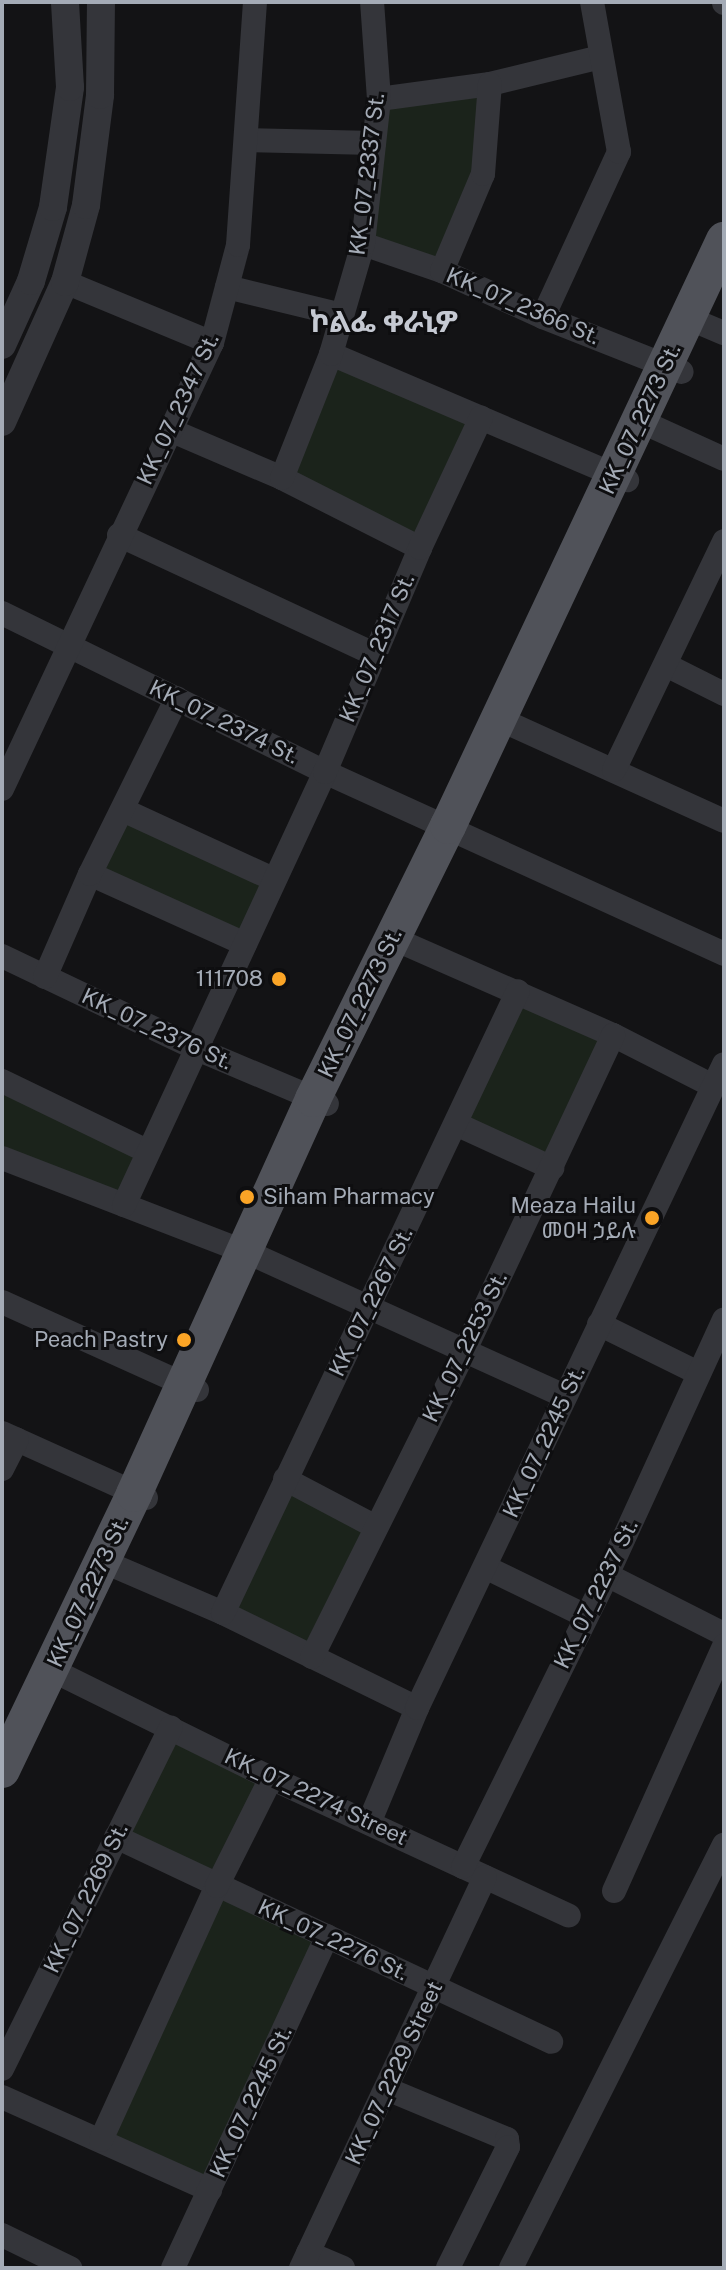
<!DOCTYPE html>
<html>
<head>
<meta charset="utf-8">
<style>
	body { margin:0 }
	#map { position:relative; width:726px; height:2270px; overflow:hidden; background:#131315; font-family:"Public Sans","Noto Sans Ethiopic",sans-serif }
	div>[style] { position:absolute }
	.green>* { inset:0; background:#1b231b; transform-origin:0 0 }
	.minor>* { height:24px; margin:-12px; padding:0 12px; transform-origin:12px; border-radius:12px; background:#34353a }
	.tertiary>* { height:28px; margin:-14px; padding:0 14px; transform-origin:14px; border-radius:14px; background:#34353a }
	.primary>* { height:36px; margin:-18px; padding:0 18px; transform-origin:18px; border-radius:18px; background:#505259 }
	.dots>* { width:22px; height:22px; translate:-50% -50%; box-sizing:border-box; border:4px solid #0e0e10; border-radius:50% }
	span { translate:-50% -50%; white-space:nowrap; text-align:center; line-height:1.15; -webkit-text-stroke:6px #0e0e10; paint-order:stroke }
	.street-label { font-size:22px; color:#a4abb6 }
	.poi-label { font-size:22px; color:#a4abb6 }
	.right { translate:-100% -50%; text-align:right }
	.left { translate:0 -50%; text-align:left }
	.district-label { font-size:30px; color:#c5c9d2; font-weight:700 }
	.frame { position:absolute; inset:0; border:4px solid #a4abb6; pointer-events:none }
</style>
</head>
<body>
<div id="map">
	<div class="green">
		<div style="clip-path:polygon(490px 84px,486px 176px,442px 271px,363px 244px,379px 99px)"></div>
		<div style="left:331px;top:354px;width:163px;height:133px;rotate:23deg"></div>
		<div style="left:123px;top:810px;width:165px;height:72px;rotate:25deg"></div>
		<div style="left:518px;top:991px;width:105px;height:147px;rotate:25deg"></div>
		<div style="clip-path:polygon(2px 1081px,147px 1151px,124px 1205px,2px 1158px)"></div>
		<div style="left:285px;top:1479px;width:103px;height:148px;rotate:28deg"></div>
		<div style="clip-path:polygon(171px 1727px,271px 1778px,217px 1886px,327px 1936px,210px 2190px,101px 2140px,217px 1886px,116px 1837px)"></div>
	</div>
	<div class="minor">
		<div style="left:724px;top:2px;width:1px;rotate:90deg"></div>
		<div style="left:379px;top:99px;width:112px;rotate:-7.7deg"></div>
		<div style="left:490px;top:84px;width:114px;rotate:-13.7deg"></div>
		<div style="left:246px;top:140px;width:128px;rotate:1.3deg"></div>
		<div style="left:363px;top:244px;width:83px;rotate:18.9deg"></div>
		<div style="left:442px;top:271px;width:111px;rotate:24.5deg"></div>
		<div style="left:543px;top:317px;width:149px;rotate:21.6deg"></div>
		<div style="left:442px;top:271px;width:105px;rotate:-67.1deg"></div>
		<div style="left:483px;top:174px;width:90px;rotate:-85.6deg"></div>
		<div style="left:65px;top:282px;width:159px;rotate:22.5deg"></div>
		<div style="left:227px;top:287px;width:118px;rotate:13.7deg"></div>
		<div style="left:543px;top:317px;width:182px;rotate:-65.3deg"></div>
		<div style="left:619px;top:152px;width:152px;rotate:-100.2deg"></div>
		<div style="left:688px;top:318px;width:39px;rotate:23deg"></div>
		<div style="left:331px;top:354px;width:322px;rotate:23.1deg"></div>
		<div style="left:638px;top:420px;width:94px;rotate:24.4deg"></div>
		<div style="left:170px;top:430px;width:122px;rotate:23.2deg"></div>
		<div style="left:282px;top:478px;width:155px;rotate:26.9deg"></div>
		<div style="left:282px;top:478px;width:133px;rotate:-68.4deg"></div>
		<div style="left:331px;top:354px;width:115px;rotate:-73.8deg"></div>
		<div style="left:363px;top:244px;width:146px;rotate:-83.7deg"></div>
		<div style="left:379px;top:99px;width:97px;rotate:-94.1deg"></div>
		<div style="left:119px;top:535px;width:281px;rotate:25deg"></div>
		<div style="left:2px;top:613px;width:360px;rotate:26.2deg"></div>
		<div style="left:325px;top:772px;width:439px;rotate:24.5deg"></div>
		<div style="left:666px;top:665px;width:65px;rotate:26.6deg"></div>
		<div style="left:497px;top:718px;width:249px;rotate:24.4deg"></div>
		<div style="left:614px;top:770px;width:254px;rotate:-64.3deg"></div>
		<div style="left:2px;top:789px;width:493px;rotate:-64.8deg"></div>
		<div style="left:212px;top:343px;width:101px;rotate:-75.1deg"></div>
		<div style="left:238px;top:245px;width:244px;rotate:-86deg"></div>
		<div style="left:123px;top:810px;width:165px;rotate:24.7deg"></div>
		<div style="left:90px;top:874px;width:170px;rotate:24.3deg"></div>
		<div style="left:392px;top:938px;width:241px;rotate:23.7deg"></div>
		<div style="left:613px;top:1035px;width:112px;rotate:27deg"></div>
		<div style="left:2px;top:956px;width:216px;rotate:25.5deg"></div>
		<div style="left:197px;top:1049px;width:141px;rotate:22.9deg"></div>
		<div style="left:45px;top:977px;width:112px;rotate:-66.4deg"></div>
		<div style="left:90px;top:874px;width:196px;rotate:-63.7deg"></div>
		<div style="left:2px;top:1081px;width:161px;rotate:25.8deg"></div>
		<div style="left:456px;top:1124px;width:106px;rotate:24.6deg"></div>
		<div style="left:2px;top:1158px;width:274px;rotate:21.1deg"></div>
		<div style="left:258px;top:1257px;width:337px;rotate:24.4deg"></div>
		<div style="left:124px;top:1205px;width:477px;rotate:-65.1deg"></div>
		<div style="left:325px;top:772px;width:243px;rotate:-67deg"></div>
		<div style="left:420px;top:548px;width:144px;rotate:-64.9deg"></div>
		<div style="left:2px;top:1302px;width:214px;rotate:24.3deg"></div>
		<div style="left:599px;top:1324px;width:110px;rotate:26.3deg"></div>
		<div style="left:2px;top:1433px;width:158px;rotate:24.3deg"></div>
		<div style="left:2px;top:1469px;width:33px;rotate:-63deg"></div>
		<div style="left:285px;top:1479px;width:103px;rotate:27.8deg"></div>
		<div style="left:100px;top:1560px;width:134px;rotate:23.3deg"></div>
		<div style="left:223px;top:1613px;width:216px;rotate:26.1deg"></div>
		<div style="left:485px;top:1567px;width:112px;rotate:25.9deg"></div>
		<div style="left:607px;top:1575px;width:131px;rotate:26.8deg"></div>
		<div style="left:223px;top:1613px;width:688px;rotate:-64.63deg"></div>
		<div style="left:312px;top:1657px;width:343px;rotate:-63.5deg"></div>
		<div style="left:465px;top:1350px;width:348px;rotate:-64.8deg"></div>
		<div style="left:52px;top:1670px;width:244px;rotate:26.3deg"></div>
		<div style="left:271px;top:1778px;width:328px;rotate:24.8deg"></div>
		<div style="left:369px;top:1823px;width:125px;rotate:-67.3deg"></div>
		<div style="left:417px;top:1708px;width:713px;rotate:-64.51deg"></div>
		<div style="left:116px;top:1837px;width:481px;rotate:25.2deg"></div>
		<div style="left:463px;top:1867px;width:326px;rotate:-63.7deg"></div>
		<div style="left:607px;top:1575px;width:281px;rotate:-65.4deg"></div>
		<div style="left:614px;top:1891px;width:269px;rotate:-65.8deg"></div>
		<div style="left:2px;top:2069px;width:381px;rotate:-63.7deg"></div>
		<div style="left:387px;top:2089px;width:130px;rotate:22.6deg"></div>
		<div style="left:507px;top:2139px;width:8px;rotate:83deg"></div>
		<div style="left:508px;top:2147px;width:135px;rotate:116.4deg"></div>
		<div style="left:2px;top:2097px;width:228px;rotate:24.1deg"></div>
		<div style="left:101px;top:2140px;width:279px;rotate:-65.5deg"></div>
		<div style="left:217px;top:1886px;width:121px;rotate:-63.4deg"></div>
		<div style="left:2px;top:2235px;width:76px;rotate:25.9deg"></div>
		<div style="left:308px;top:2253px;width:38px;rotate:23deg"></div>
		<div style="left:173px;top:2268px;width:366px;rotate:-65.1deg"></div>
		<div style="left:301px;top:2268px;width:432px;rotate:-64.8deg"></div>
		<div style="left:511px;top:2268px;width:474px;rotate:-63.3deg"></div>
	</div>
	<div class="tertiary">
		<div style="left:2px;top:345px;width:70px;rotate:-65.6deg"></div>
		<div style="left:31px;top:281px;width:77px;rotate:-73.4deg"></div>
		<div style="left:53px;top:207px;width:121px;rotate:-81.9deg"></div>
		<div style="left:70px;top:87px;width:85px;rotate:-93.4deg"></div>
		<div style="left:2px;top:422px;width:154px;rotate:-65.8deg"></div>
		<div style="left:65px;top:282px;width:80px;rotate:-74.7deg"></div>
		<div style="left:86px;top:205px;width:111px;rotate:-82.7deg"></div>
		<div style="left:100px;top:95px;width:93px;rotate:-89.4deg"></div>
	</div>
	<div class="primary">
		<div style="left:2px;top:1770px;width:306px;rotate:-64.4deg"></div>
		<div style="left:134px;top:1494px;width:434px;rotate:-65.6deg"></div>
		<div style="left:313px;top:1099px;width:305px;rotate:-63.7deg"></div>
		<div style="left:448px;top:826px;width:648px;rotate:-64.78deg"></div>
	</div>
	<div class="dots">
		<div style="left:279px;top:979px;background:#faa426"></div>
		<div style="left:247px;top:1197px;background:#faa426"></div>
		<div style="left:652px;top:1218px;background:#faa426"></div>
		<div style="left:184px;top:1340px;background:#faa426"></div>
	</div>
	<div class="street-label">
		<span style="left:367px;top:174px;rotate:-83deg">KK_07_2337 St.</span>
		<span style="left:523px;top:306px;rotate:23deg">KK_07_2366 St.</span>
		<span style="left:178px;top:409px;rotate:-65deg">KK_07_2347 St.</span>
		<span style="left:640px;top:419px;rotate:-65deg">KK_07_2273 St.</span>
		<span style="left:377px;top:648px;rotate:-67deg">KK_07_2317 St.</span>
		<span style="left:224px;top:722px;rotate:26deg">KK_07_2374 St.</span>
		<span style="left:360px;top:1003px;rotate:-64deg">KK_07_2273 St.</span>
		<span style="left:157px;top:1029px;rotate:25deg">KK_07_2376 St.</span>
		<span style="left:371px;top:1302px;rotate:-64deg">KK_07_2267 St.</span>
		<span style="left:465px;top:1347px;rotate:-64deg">KK_07_2253 St.</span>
		<span style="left:544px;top:1442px;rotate:-65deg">KK_07_2245 St.</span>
		<span style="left:88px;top:1592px;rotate:-65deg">KK_07_2273 St.</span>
		<span style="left:596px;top:1594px;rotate:-64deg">KK_07_2237 St.</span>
		<span style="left:316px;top:1797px;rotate:25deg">KK_07_2274 Street</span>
		<span style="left:86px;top:1898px;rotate:-64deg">KK_07_2269 St.</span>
		<span style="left:333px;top:1940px;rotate:25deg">KK_07_2276 St.</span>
		<span style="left:394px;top:2073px;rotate:-65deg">KK_07_2229 Street</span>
		<span style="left:251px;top:2102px;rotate:-65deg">KK_07_2245 St.</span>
	</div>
	<div class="poi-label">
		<span class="right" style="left:263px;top:979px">111708</span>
		<span class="left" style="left:263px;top:1197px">Siham Pharmacy</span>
		<span class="right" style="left:636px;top:1218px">Meaza Hailu<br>መዐዛ ኃይሉ</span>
		<span class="right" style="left:168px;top:1340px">Peach Pastry</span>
	</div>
	<div class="district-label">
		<span style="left:384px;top:321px">ኮልፌ ቀራኒዎ</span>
	</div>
	<div class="frame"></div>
</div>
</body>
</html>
